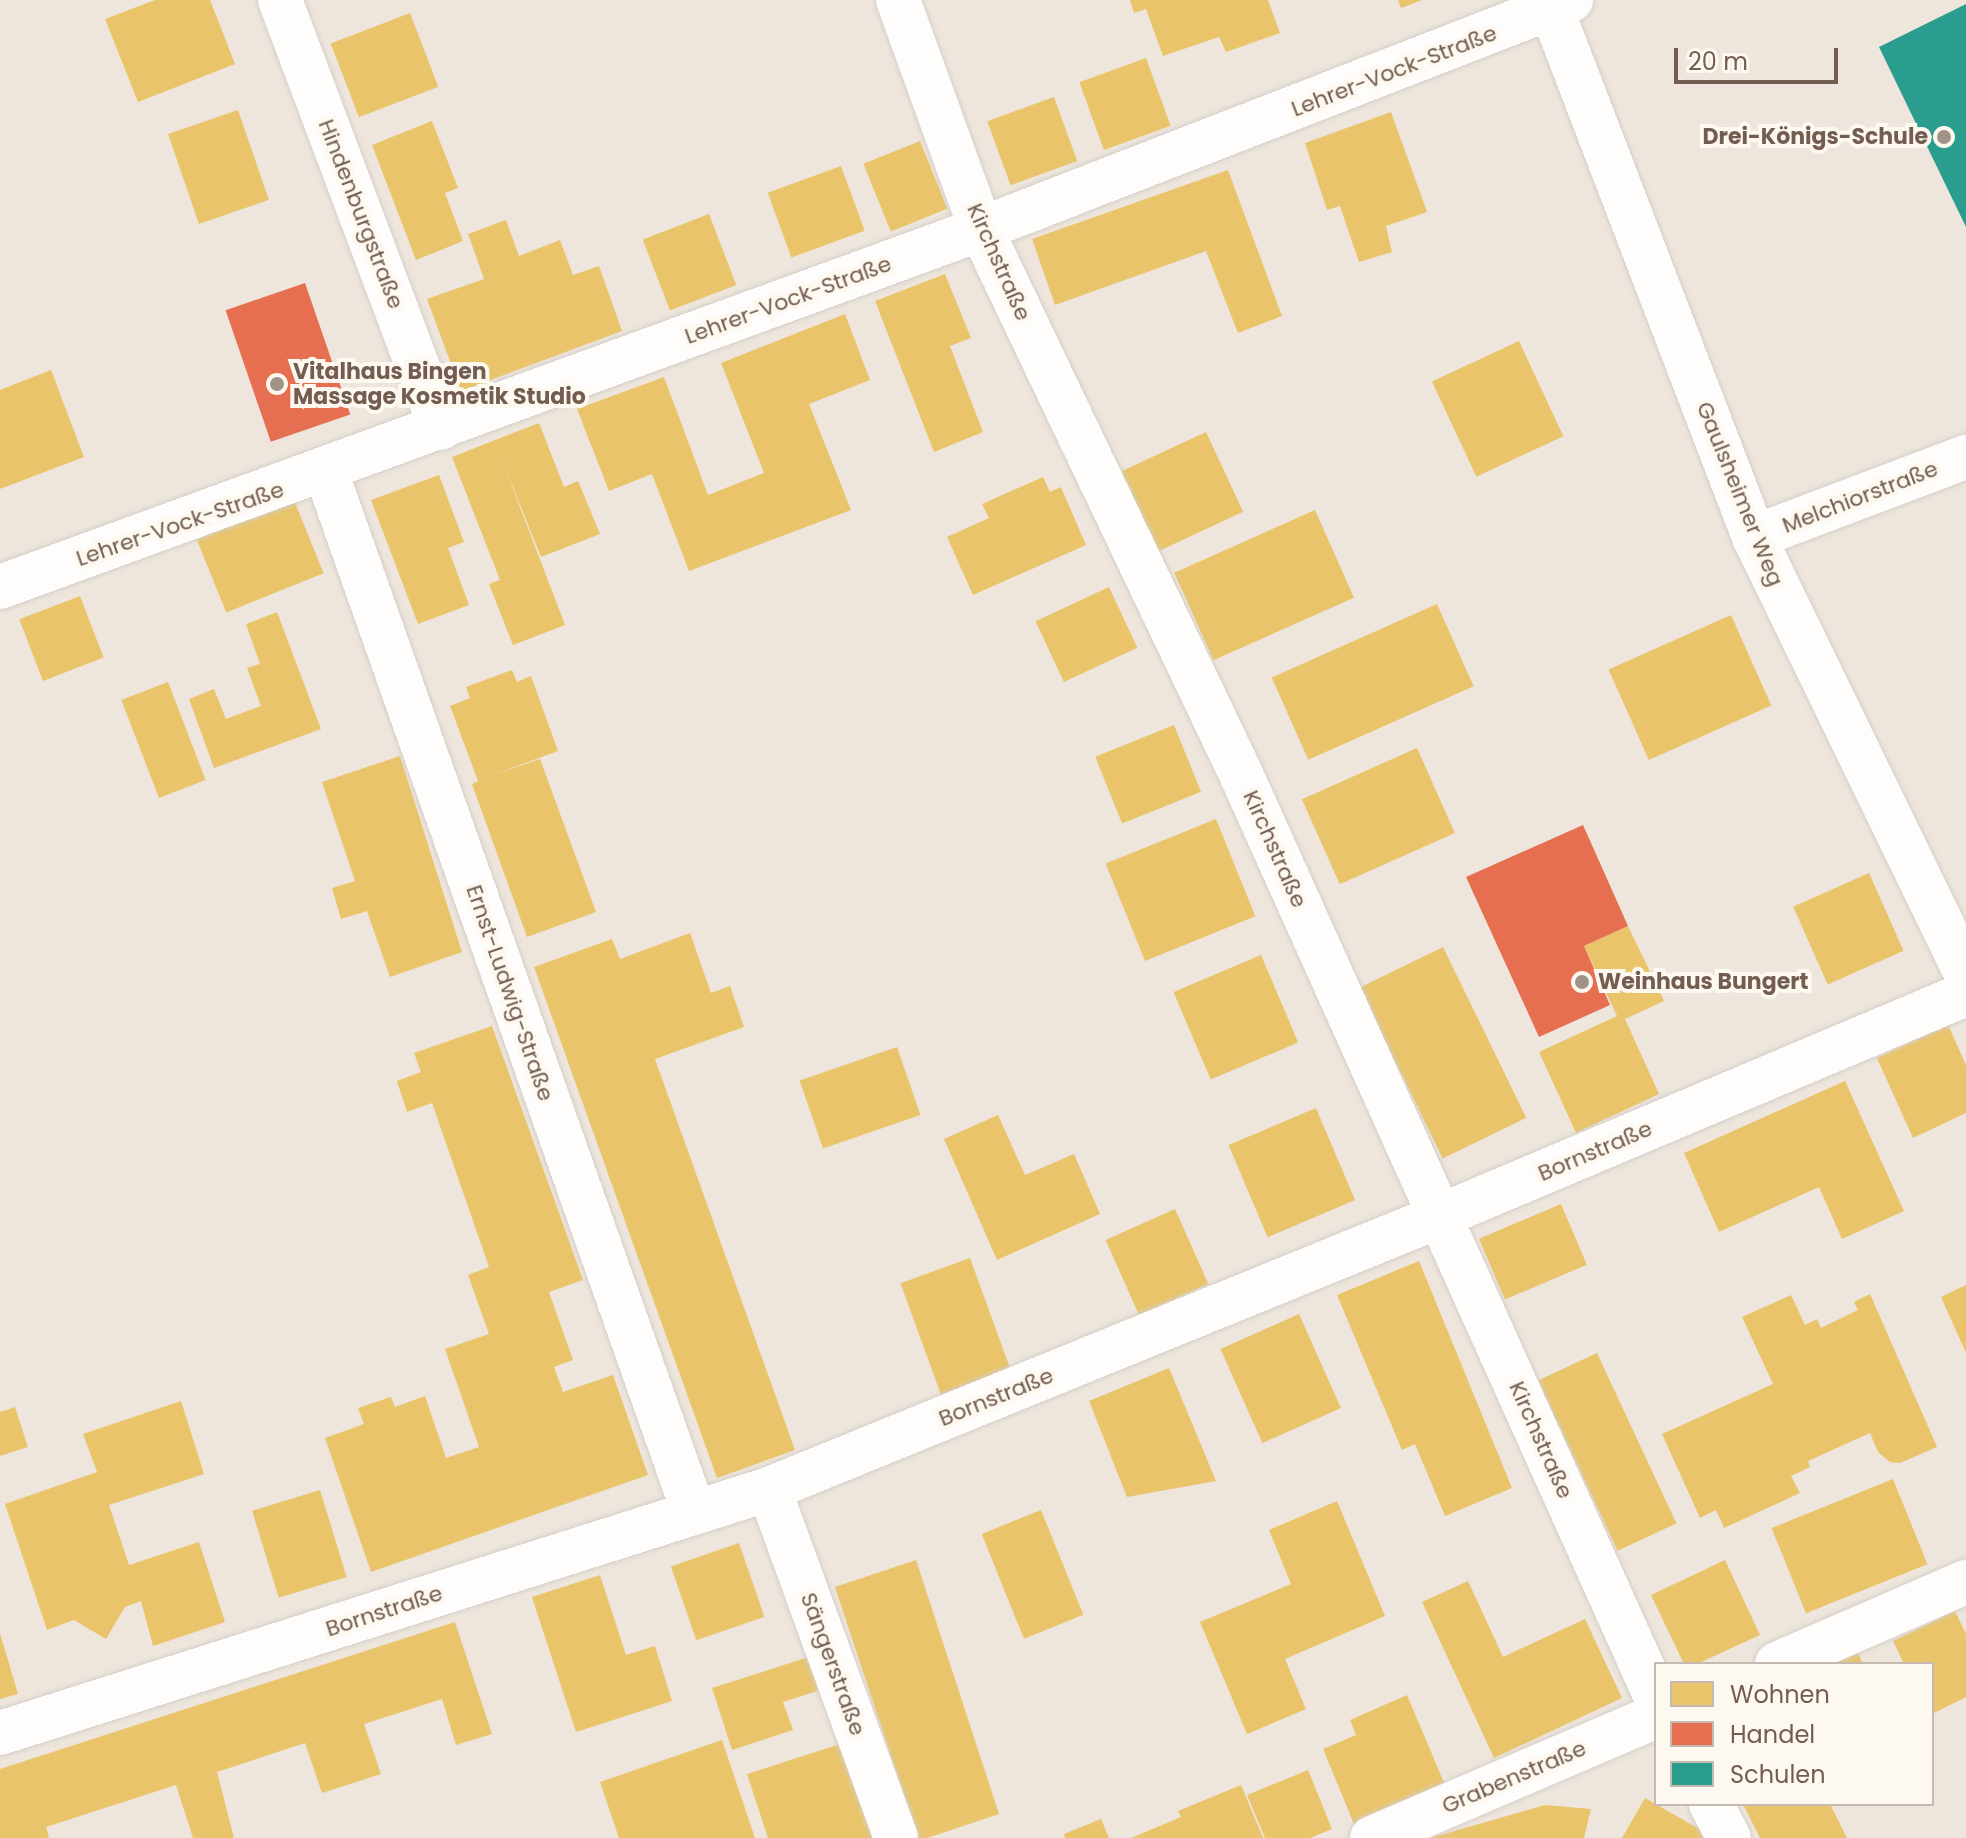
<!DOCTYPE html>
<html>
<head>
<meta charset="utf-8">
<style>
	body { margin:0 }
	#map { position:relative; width:1966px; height:1838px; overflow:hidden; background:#f6f3ee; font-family:Poppins,sans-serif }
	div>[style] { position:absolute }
	.residential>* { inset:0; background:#eee6dc }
	.homes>* { inset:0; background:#e9c46a; transform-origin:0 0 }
	.shops>* { inset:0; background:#e76f51; transform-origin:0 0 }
	.schools>* { inset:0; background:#2a9d8f }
	.roads { filter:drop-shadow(0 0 2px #d4cfc9) drop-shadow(0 0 2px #d4cfc9) }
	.minor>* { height:44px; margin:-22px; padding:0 22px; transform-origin:22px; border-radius:22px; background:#fefdfc }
	.dots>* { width:22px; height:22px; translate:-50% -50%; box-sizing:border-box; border:4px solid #fdf8f0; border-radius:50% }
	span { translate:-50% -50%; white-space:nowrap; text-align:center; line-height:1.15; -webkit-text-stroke:8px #fdf8f0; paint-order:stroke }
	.street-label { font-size:22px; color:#735d50 }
	.poi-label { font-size:22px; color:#735d50; font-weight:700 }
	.right { translate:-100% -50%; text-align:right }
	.left { translate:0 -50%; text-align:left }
	.legend { position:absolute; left:1654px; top:1662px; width:280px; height:144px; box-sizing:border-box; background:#fdf8f0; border:2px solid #c6bab0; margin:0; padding:10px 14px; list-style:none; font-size:24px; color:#735d50 }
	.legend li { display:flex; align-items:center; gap:16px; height:40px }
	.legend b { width:40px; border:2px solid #c6bab0 }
	.scale { position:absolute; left:1674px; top:48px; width:164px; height:36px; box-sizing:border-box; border:4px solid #735d50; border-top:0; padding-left:10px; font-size:24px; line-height:28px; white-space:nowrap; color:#735d50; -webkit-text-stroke:6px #fdf8f0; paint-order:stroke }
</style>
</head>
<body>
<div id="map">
	<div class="residential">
		<div style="clip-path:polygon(evenodd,0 0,1966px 0,1966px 1838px,0 1838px,0 0,1656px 1664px,1932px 1664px,1932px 1804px,1656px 1804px,1656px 1664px)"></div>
	</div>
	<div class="homes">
		<div style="clip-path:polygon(155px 0,210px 0,235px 64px,138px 102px,105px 19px)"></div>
		<div style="clip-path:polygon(1130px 0,1268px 0,1280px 33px,1226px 52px,1219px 37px,1163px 56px,1146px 9px,1134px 13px)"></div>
		<div style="clip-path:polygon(1398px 0,1422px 0,1401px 8px)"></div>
		<div style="left:410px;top:13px;width:79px;height:85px;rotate:69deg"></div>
		<div style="left:1146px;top:58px;width:72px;height:71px;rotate:70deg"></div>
		<div style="left:1054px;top:97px;width:68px;height:71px;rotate:70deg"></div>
		<div style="left:238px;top:110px;width:95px;height:74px;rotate:71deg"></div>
		<div style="clip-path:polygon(1391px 112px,1427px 212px,1386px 226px,1392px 252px,1359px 262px,1340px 206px,1327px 210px,1305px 143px)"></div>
		<div style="clip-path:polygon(432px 121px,458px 188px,445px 193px,463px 241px,416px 260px,372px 145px)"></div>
		<div style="left:920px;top:141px;width:73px;height:61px;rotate:68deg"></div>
		<div style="left:841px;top:166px;width:69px;height:78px;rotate:70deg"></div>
		<div style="clip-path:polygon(1228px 170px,1282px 316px,1238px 333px,1206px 251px,1055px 305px,1032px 239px)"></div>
		<div style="left:709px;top:214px;width:76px;height:71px;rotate:69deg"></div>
		<div style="clip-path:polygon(506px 220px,519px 256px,560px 240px,573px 275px,599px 266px,622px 331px,461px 391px,427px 299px,484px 279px,468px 234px)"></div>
		<div style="clip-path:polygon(945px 274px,971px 338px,950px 346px,983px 432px,934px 452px,875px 301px)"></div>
		<div style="clip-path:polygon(845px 314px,870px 380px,809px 404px,851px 510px,689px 571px,652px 474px,609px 491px,577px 409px,664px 377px,708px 495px,764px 473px,721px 363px)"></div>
		<div style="left:1519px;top:341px;width:105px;height:96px;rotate:65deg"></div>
		<div style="clip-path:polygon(51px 370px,84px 457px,0 489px,0 390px)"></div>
		<div style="clip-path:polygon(539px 423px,564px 487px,578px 481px,600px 534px,541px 557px,502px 460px,565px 625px,513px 645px,489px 584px,500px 580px,452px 457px)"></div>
		<div style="left:1206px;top:432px;width:88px;height:93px;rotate:65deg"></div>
		<div style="clip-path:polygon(439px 475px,464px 542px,448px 548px,469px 605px,418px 624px,371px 500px)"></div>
		<div style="clip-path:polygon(1043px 477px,1050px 492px,1061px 487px,1086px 545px,973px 595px,947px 537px,989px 518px,982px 504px)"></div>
		<div style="left:294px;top:500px;width:79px;height:105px;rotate:68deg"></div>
		<div style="left:1315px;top:510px;width:96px;height:154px;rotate:66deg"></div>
		<div style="left:1109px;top:587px;width:67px;height:81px;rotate:65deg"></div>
		<div style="left:80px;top:596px;width:66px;height:65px;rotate:69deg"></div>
		<div style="left:1437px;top:604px;width:90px;height:181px;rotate:66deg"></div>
		<div style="clip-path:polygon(277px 612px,321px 729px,214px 768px,189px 699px,214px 689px,226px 719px,261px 706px,247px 668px,260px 664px,246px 624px)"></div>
		<div style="left:1731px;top:615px;width:99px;height:134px;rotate:66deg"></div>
		<div style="clip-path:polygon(512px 670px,517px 682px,531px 676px,558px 751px,482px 779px,540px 759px,596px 912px,527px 937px,472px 784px,478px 781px,450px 706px,470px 698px,466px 687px)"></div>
		<div style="left:168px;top:682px;width:105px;height:50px;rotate:69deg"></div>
		<div style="left:1174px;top:725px;width:72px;height:85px;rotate:68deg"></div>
		<div style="left:1417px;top:748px;width:93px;height:126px;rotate:66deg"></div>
		<div style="clip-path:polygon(400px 756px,462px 952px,390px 977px,367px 911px,341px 919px,332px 888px,355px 881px,322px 782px)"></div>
		<div style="left:1216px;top:819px;width:105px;height:119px;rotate:68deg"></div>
		<div style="left:1869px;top:873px;width:85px;height:83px;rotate:66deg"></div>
		<div style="clip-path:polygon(1628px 926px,1664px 1001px,1625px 1019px,1659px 1094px,1576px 1133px,1539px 1052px,1617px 1016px,1584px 946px)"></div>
		<div style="clip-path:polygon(690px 933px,711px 993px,730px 986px,744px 1027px,655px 1059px,795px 1450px,717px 1478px,534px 967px,612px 939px,620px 959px)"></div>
		<div style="left:1443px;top:947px;width:190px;height:93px;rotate:64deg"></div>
		<div style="left:1261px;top:955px;width:95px;height:95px;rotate:67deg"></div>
		<div style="clip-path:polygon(1948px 1025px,1966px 1065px,1966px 1113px,1913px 1138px,1877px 1058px)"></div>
		<div style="clip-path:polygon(492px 1026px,583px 1280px,549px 1292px,573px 1360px,554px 1367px,563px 1392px,613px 1375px,648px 1475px,371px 1572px,325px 1438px,364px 1424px,358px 1408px,391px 1397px,395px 1407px,425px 1396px,446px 1458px,479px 1447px,445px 1349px,489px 1334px,468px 1275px,489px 1267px,432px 1103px,407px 1112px,397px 1081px,421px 1072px,414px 1053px)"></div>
		<div style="left:897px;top:1047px;width:72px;height:103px;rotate:71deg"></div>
		<div style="clip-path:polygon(1845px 1081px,1904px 1211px,1842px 1239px,1819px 1187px,1719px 1232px,1684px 1153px)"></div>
		<div style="left:1316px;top:1108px;width:100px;height:95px;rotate:67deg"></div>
		<div style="clip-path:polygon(998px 1115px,1025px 1175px,1074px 1154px,1100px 1214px,997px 1260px,944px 1139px)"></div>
		<div style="left:1561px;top:1204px;width:66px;height:89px;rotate:67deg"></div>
		<div style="left:1175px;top:1209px;width:82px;height:76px;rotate:66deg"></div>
		<div style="left:970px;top:1258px;width:118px;height:74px;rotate:70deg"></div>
		<div style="clip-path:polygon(1419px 1261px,1512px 1488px,1445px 1516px,1415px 1444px,1402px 1450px,1337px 1295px)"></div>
		<div style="clip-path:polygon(1966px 1285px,1966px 1353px,1941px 1297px)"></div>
		<div style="clip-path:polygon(1870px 1294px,1937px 1447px,1900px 1463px,1890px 1462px,1878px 1452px,1870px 1433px,1808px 1461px,1810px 1467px,1791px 1476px,1800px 1493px,1724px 1528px,1716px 1510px,1700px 1518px,1662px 1434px,1773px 1384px,1742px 1317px,1791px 1295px,1805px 1325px,1817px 1319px,1821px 1328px,1858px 1310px,1854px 1302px)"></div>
		<div style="left:1299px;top:1314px;width:103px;height:86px;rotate:66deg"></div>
		<div style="left:1597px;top:1353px;width:188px;height:65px;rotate:65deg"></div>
		<div style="clip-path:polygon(1169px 1368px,1216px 1481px,1127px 1497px,1089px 1401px)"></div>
		<div style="clip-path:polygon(181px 1401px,204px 1474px,109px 1505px,129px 1565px,199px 1542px,225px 1622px,153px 1646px,141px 1601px,125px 1607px,106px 1639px,74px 1620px,47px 1630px,5px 1504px,97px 1472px,83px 1434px)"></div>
		<div style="clip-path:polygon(15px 1407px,28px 1447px,0 1456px,0 1412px)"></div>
		<div style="left:1893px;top:1479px;width:92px;height:131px;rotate:68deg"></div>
		<div style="left:320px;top:1490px;width:91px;height:71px;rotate:73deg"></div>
		<div style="clip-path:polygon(1337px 1501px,1385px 1616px,1285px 1659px,1306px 1709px,1247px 1734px,1200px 1622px,1291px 1584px,1269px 1530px)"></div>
		<div style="left:1041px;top:1510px;width:113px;height:64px;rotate:68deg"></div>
		<div style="left:739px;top:1543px;width:78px;height:72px;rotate:71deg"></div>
		<div style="clip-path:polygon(916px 1560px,999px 1814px,927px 1838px,918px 1838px,835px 1587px)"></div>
		<div style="clip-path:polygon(1725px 1560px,1760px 1635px,1697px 1664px,1684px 1664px,1651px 1595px)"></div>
		<div style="clip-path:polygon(600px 1575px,626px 1655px,655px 1646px,672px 1701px,576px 1732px,532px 1597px)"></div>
		<div style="clip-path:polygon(1468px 1581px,1503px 1657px,1585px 1619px,1622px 1698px,1494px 1758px,1422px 1602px)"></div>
		<div style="clip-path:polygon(1955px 1611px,1966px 1634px,1966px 1697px,1932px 1714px,1932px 1664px,1904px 1664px,1893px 1641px)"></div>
		<div style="clip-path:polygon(455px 1622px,492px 1734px,456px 1745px,442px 1699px,364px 1724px,381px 1774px,322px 1793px,305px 1743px,217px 1772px,234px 1838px,193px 1838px,176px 1785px,46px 1827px,49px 1838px,0 1838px,0 1769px)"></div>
		<div style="clip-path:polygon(0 1633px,18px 1694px,0 1699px)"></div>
		<div style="clip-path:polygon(1857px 1651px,1863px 1664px,1831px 1664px)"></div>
		<div style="clip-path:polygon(809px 1657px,820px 1690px,783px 1702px,793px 1730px,732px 1750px,712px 1688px)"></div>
		<div style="clip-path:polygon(1407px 1695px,1445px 1785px,1354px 1824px,1323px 1749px,1356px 1735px,1350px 1720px)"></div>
		<div style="clip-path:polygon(722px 1740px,755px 1838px,619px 1838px,600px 1782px)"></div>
		<div style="clip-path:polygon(843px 1743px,874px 1838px,768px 1838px,747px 1774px)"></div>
		<div style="clip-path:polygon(1308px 1770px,1332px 1829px,1310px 1838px,1265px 1838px,1247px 1795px)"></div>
		<div style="clip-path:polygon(1241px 1785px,1263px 1838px,1131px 1838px,1181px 1817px,1178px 1811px)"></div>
		<div style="clip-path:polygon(1645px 1798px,1715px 1838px,1622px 1838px)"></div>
		<div style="clip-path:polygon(1743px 1804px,1830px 1804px,1847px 1838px,1760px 1838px)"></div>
		<div style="clip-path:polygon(1545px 1805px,1591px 1809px,1584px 1838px,1430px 1838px)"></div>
		<div style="clip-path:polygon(1101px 1819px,1109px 1838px,1065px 1838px,1064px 1834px)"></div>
	</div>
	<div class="shops">
		<div style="left:305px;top:283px;width:139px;height:84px;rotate:71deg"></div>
		<div style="clip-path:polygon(1583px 825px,1628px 926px,1584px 946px,1610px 1005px,1539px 1037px,1466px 877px)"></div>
	</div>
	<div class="schools">
		<div style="clip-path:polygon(1966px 4px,1966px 227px,1879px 47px)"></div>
	</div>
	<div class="roads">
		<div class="minor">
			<div style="left:280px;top:0;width:457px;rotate:69.4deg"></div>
			<div style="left:898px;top:0;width:244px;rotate:70.1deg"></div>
			<div style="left:981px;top:229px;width:602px;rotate:64.5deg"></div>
			<div style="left:1240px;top:772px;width:1014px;rotate:65.79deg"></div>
			<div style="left:1548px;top:0;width:575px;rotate:69.01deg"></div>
			<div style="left:1754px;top:537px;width:485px;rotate:64.1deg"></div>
			<div style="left:326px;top:472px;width:1104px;rotate:70.53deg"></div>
			<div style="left:1754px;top:537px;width:227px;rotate:-20.7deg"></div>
			<div style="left:0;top:587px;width:1044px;rotate:-20.05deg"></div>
			<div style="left:981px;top:229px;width:633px;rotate:-21.21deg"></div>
			<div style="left:769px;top:1489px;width:371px;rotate:70deg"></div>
			<div style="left:1777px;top:1664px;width:206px;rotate:-23.5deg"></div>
			<div style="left:0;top:1733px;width:807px;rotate:-17.6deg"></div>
			<div style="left:769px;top:1489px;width:724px;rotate:-22.14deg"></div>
			<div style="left:1440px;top:1216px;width:571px;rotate:-22.88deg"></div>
			<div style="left:1711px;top:1804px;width:38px;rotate:62deg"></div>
			<div style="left:1372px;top:1838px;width:309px;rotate:-23.2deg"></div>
		</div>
	</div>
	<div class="dots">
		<div style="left:1944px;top:137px;background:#a19287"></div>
		<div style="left:277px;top:384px;background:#a19287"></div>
		<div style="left:1582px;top:982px;background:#a19287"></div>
	</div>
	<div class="street-label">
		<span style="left:1394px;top:71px;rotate:-21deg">Lehrer-Vock-Straße</span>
		<span style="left:361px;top:214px;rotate:69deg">Hindenburgstraße</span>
		<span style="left:999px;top:262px;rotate:66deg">Kirchstraße</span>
		<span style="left:788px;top:300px;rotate:-20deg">Lehrer-Vock-Straße</span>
		<span style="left:1740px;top:494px;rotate:68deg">Gaulsheimer Weg</span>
		<span style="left:1860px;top:497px;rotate:-21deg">Melchiorstraße</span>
		<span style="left:180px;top:524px;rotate:-19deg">Lehrer-Vock-Straße</span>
		<span style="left:1275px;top:849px;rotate:66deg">Kirchstraße</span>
		<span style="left:510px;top:993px;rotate:71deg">Ernst-Ludwig-Straße</span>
		<span style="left:1595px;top:1151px;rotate:-23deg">Bornstraße</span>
		<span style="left:996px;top:1397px;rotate:-22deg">Bornstraße</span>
		<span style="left:1541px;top:1440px;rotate:66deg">Kirchstraße</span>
		<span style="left:384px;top:1611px;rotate:-18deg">Bornstraße</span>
		<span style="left:833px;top:1664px;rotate:70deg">Sängerstraße</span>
		<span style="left:1514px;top:1777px;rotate:-23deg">Grabenstraße</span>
	</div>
	<div class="poi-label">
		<span class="right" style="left:1928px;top:137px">Drei-Königs-Schule</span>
		<span class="left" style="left:293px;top:384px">Vitalhaus Bingen<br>Massage Kosmetik Studio</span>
		<span class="left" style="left:1598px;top:982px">Weinhaus Bungert</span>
	</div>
	<ul class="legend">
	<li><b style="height:22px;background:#e9c46a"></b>Wohnen</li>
	<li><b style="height:22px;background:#e76f51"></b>Handel</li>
	<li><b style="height:22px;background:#2a9d8f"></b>Schulen</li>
	</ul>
	<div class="scale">20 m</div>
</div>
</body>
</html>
